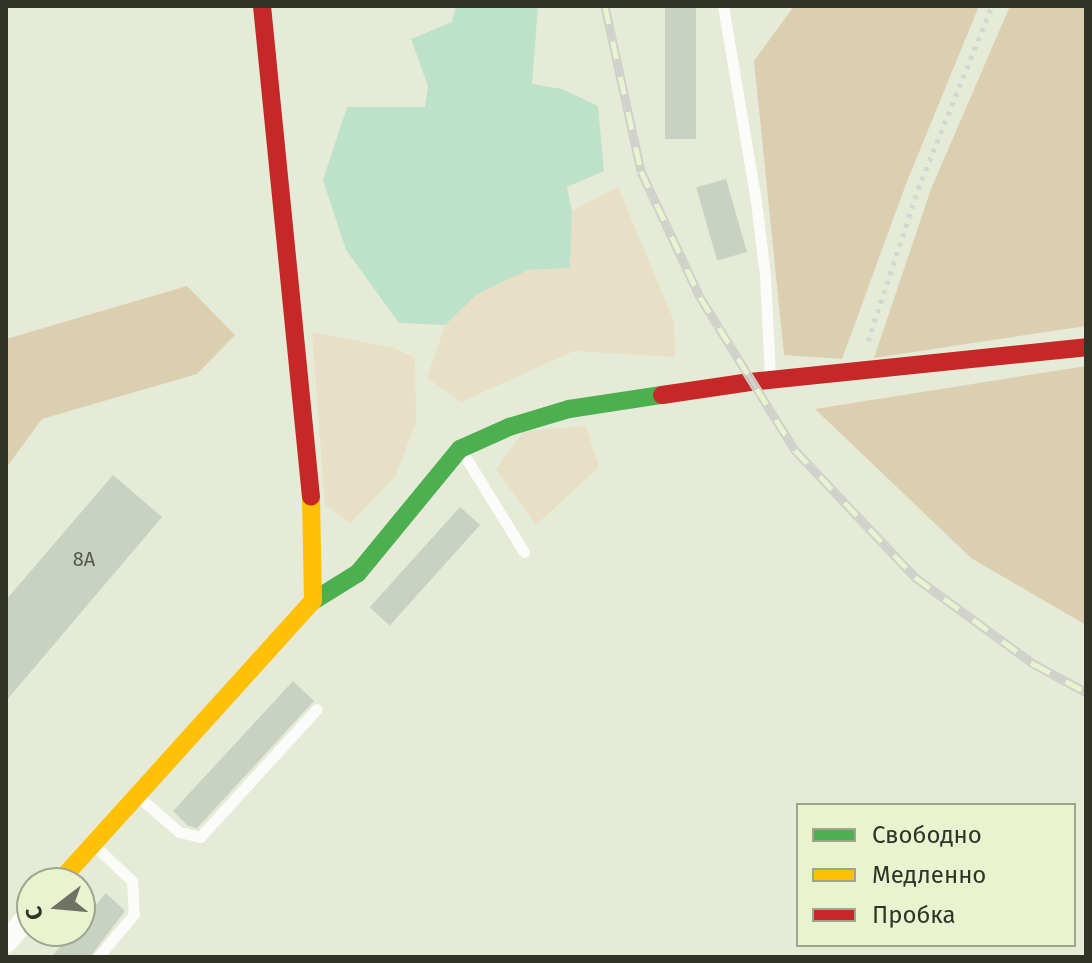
<!DOCTYPE html>
<html>
<head>
<meta charset="utf-8">
<style>
	body { margin:0 }
	#map { position:relative; width:1092px; height:963px; overflow:hidden; background:#e6ebd8; font-family:"Fira Sans",sans-serif }
	div>[style] { position:absolute }
	.green>* { inset:0; background:#e7dfc6 }
	.forest>* { inset:0; background:#dccfb1 }
	.water>* { inset:0; background:#bee1ca }
	.building>* { inset:0; background:#c9d1c2; transform-origin:0 0 }
	.path>* { height:5px; margin-top:-2.5px; transform-origin:0; background:repeating-linear-gradient(90deg,#d4d6d0 0 4px,transparent 0 10px) }
	.lane>* { height:11px; margin:-5.5px; padding:0 5.5px; transform-origin:5.5px; border-radius:5.5px; background:#fbfcf9 }
	.street>* { height:22px; margin:-11px; padding:0 11px; transform-origin:11px; border-radius:11px; background:#fbfcf9 }
	.fast>* { height:18px; margin:-9px; padding:0 9px; transform-origin:9px; border-radius:9px; background:#4caf50 }
	.slow>* { height:18px; margin:-9px; padding:0 9px; transform-origin:9px; border-radius:9px; background:#ffc107 }
	.jam>* { height:18px; margin:-9px; padding:0 9px; transform-origin:9px; border-radius:9px; background:#c62828 }
	.rail>* { height:9px; margin-top:-4.5px; transform-origin:0; background:repeating-linear-gradient(90deg,#e9f3d0 0 18px,#cfd1ca 0 36px); box-sizing:border-box; border-block:2px solid #cfd1ca }
	span { translate:-50% -50%; white-space:nowrap; text-align:center; line-height:1.15; -webkit-text-stroke:6px #e9f3d0; paint-order:stroke }
	.number-label { font-size:20px; color:#565a4d }
	.number-label span { -webkit-text-stroke-width:0 }
	.frame { position:absolute; inset:0; border:8px solid #303326; pointer-events:none }
	.legend { position:absolute; left:796px; top:803px; width:280px; height:144px; box-sizing:border-box; background:#e9f3d0; border:2px solid #9fa68c; margin:0; padding:10px 14px; list-style:none; font-size:24px; color:#303326 }
	.legend li { display:flex; align-items:center; gap:16px; height:40px }
	.legend b { width:40px; border:2px solid #9fa68c }
	.north { position:absolute; left:16px; top:867px; width:80px; height:80px; box-sizing:border-box; background:#e9f3d0; border:2px solid #9fa68c; border-radius:50%; rotate:254deg; font-size:22px; font-weight:700; line-height:32px; text-align:center; color:#303326 }
	.north::after { content:''; display:block; margin:auto; width:28px; height:36px; background:#707364; clip-path:polygon(50% 0,100% 100%,50% 72%,0 100%) }
</style>
</head>
<body>
<div id="map">
	<div class="green">
		<div style="clip-path:polygon(618px 187px,674px 321px,675px 357px,574px 351px,461px 402px,427px 378px,445px 325px,476px 294px,528px 270px,570px 268px,572px 211px)"></div>
		<div style="clip-path:polygon(312px 332px,394px 348px,415px 358px,416px 422px,395px 477px,350px 523px,325px 505px)"></div>
		<div style="clip-path:polygon(586px 426px,599px 467px,536px 525px,496px 469px,524px 431px)"></div>
	</div>
	<div class="forest">
		<div style="clip-path:polygon(794px 6px,979px 6px,906px 184px,842px 359px,784px 355px,754px 61px)"></div>
		<div style="clip-path:polygon(1010px 6px,1086px 6px,1086px 326px,874px 358px,931px 189px)"></div>
		<div style="clip-path:polygon(187px 286px,235px 335px,197px 374px,42px 419px,6px 468px,6px 339px)"></div>
		<div style="clip-path:polygon(1086px 366px,1086px 625px,971px 558px,815px 409px)"></div>
	</div>
	<div class="water">
		<div style="clip-path:polygon(456px 6px,538px 6px,532px 84px,562px 89px,598px 106px,604px 171px,567px 187px,572px 211px,570px 268px,528px 270px,477px 294px,445px 325px,399px 323px,346px 250px,323px 180px,347px 107px,425px 107px,428px 86px,411px 39px,452px 22px)"></div>
	</div>
	<div class="building">
		<div style="left:665px;top:6px;width:31px;height:133px"></div>
		<div style="left:726px;top:179px;width:76px;height:31px;rotate:74deg"></div>
		<div style="clip-path:polygon(113px 475px,162px 517px,6px 701px,6px 600px)"></div>
		<div style="left:460px;top:507px;width:27px;height:135px;rotate:42deg"></div>
		<div style="clip-path:polygon(293px 681px,314px 701px,197px 828px,188px 826px,173px 811px)"></div>
		<div style="clip-path:polygon(106px 893px,125px 911px,90px 957px,51px 957px,74px 931px,80px 931px,80px 924px)"></div>
	</div>
	<div class="path">
		<div style="left:868px;top:341px;width:160px;rotate:-71.8deg"></div>
		<div style="left:918px;top:189px;width:197px;rotate:-68deg"></div>
	</div>
	<div class="lane">
		<div style="left:723px;top:6px;width:199px;rotate:80.4deg"></div>
		<div style="left:756px;top:202px;width:74px;rotate:83deg"></div>
		<div style="left:765px;top:275px;width:101px;rotate:87.2deg"></div>
		<div style="left:461px;top:450px;width:120px;rotate:58.3deg"></div>
		<div style="left:140px;top:798px;width:52px;rotate:41.1deg"></div>
		<div style="left:179px;top:832px;width:22px;rotate:13deg"></div>
		<div style="left:200px;top:837px;width:173px;rotate:-47.6deg"></div>
		<div style="left:96px;top:847px;width:50px;rotate:43.4deg"></div>
		<div style="left:132px;top:881px;width:33px;rotate:87deg"></div>
		<div style="left:134px;top:914px;width:56px;rotate:129.9deg"></div>
	</div>
	<div class="street">
		<div style="left:6px;top:942px;width:40px;rotate:-49deg"></div>
	</div>
	<div class="fast">
		<div style="left:313px;top:601px;width:53px;rotate:-31.9deg"></div>
		<div style="left:358px;top:573px;width:161px;rotate:-50.6deg"></div>
		<div style="left:460px;top:449px;width:54px;rotate:-24.2deg"></div>
		<div style="left:509px;top:427px;width:63px;rotate:-16.7deg"></div>
		<div style="left:569px;top:409px;width:94px;rotate:-8.6deg"></div>
	</div>
	<div class="slow">
		<div style="left:58px;top:883px;width:380px;rotate:-47.9deg"></div>
		<div style="left:313px;top:601px;width:104px;rotate:-91.1deg"></div>
	</div>
	<div class="jam">
		<div style="left:262px;top:6px;width:493px;rotate:84.3deg"></div>
		<div style="left:662px;top:395px;width:89px;rotate:-8.4deg"></div>
		<div style="left:750px;top:382px;width:338px;rotate:-5.9deg"></div>
	</div>
	<div class="rail">
		<div style="left:605px;top:6px;width:169px;rotate:77.7deg"></div>
		<div style="left:641px;top:171px;width:139px;rotate:64.9deg"></div>
		<div style="left:700px;top:297px;width:180px;rotate:58.2deg"></div>
		<div style="left:795px;top:450px;width:175px;rotate:46.6deg"></div>
		<div style="left:915px;top:577px;width:147px;rotate:36.2deg"></div>
		<div style="left:1034px;top:664px;width:59px;rotate:28.3deg"></div>
	</div>
	<div class="number-label">
		<span style="left:84px;top:559px">8А</span>
	</div>
	<div class="frame"></div>
	<ul class="legend">
	<li><b style="height:10px;background:#4caf50"></b>Свободно</li>
	<li><b style="height:10px;background:#ffc107"></b>Медленно</li>
	<li><b style="height:10px;background:#c62828"></b>Пробка</li>
	</ul>
	<div class="north">С</div>
</div>
</body>
</html>
